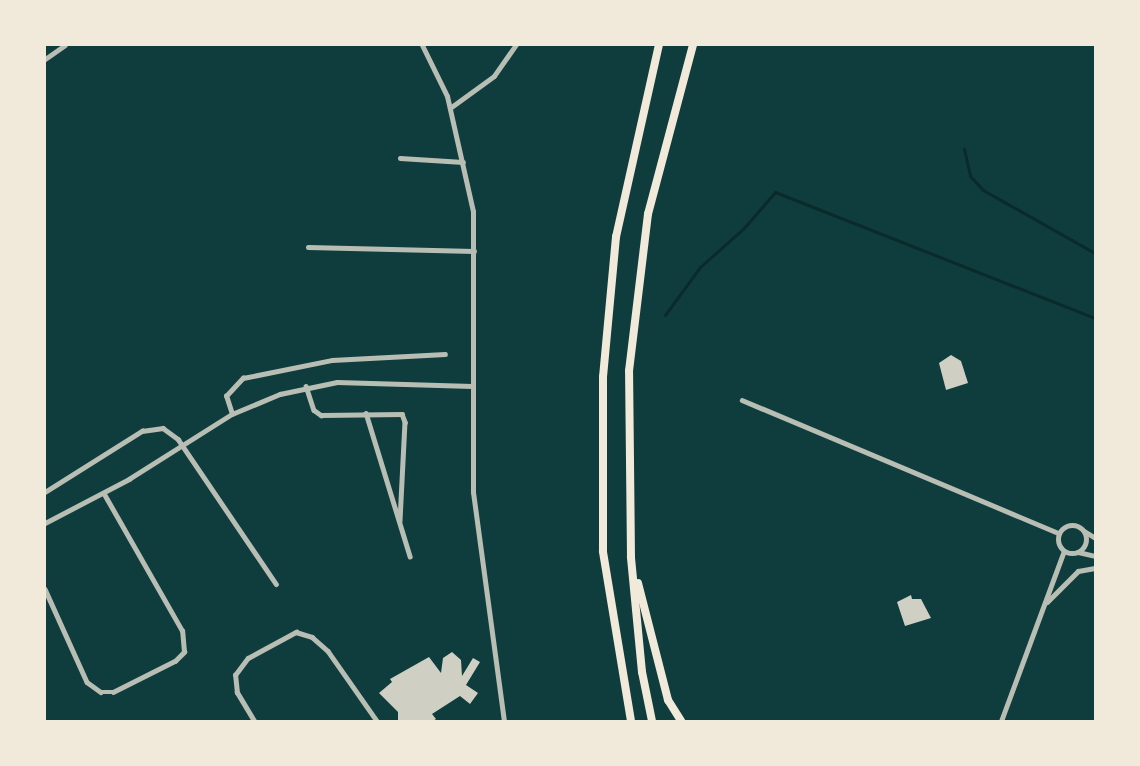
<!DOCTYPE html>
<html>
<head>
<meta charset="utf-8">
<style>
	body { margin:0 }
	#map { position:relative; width:1140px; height:766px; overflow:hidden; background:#0f3d3e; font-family:"Asap Condensed",sans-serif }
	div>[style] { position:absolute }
	.stream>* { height:3px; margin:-1.5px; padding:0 1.5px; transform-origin:1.5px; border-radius:1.5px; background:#0a2a2b }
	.building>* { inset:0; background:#cfcfc3 }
	.minor>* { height:4.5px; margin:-2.25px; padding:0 2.25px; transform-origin:2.25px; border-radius:2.25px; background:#b8beb3 }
	.tertiary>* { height:5px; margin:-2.5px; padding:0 2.5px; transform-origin:2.5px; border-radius:2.5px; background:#b8beb3 }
	.tertiary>.ring { margin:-2.5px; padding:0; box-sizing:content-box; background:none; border:5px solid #b8beb3; border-radius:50% }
	.motorway>* { height:8px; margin:-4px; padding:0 4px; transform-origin:4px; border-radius:4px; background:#f1e9da }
	span { translate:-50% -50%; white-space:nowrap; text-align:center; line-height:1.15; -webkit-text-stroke:4.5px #f1e9da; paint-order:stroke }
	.frame { position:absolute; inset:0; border:46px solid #f1e9da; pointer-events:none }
</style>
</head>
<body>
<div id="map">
	<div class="stream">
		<div style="left:964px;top:149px;width:28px;rotate:77deg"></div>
		<div style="left:970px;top:176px;width:19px;rotate:47deg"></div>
		<div style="left:983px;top:190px;width:129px;rotate:29.4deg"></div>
		<div style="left:665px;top:315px;width:59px;rotate:-53.9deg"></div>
		<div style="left:700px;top:267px;width:57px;rotate:-41.5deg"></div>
		<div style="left:743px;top:229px;width:49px;rotate:-49.1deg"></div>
		<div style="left:775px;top:192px;width:344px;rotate:21.5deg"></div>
	</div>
	<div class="building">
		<div style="clip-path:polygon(951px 355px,961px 361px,968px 383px,946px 390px,939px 363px)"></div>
		<div style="clip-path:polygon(911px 595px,912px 599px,921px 599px,931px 618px,905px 626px,897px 602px)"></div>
		<div style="clip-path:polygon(452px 652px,461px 660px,462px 676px,473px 658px,480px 662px,466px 685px,478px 693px,470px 704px,460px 696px,432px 714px,436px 719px,433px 721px,398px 721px,398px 712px,379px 693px,392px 682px,390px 679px,429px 657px,441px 673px,443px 658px)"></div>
	</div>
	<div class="minor">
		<div style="left:450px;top:108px;width:54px;rotate:-36deg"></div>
		<div style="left:494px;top:76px;width:38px;rotate:-55deg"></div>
		<div style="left:400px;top:158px;width:63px;rotate:3.6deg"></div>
		<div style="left:308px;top:247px;width:166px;rotate:1.4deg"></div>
		<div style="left:306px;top:386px;width:25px;rotate:72deg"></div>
		<div style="left:314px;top:410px;width:9px;rotate:36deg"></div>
		<div style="left:321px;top:415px;width:81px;rotate:-0.7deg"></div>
		<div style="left:402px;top:414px;width:9px;rotate:69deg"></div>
		<div style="left:405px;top:422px;width:99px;rotate:92.9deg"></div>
		<div style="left:742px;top:400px;width:344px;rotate:22.8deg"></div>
		<div style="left:366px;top:413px;width:150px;rotate:72.9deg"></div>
		<div style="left:232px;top:414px;width:19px;rotate:-108deg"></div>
		<div style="left:226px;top:396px;width:25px;rotate:-47deg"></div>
		<div style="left:243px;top:378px;width:91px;rotate:-11.4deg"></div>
		<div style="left:332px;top:360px;width:113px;rotate:-3deg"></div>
		<div style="left:45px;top:492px;width:115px;rotate:-32.2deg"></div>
		<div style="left:142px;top:431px;width:21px;rotate:-8deg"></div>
		<div style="left:163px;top:428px;width:19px;rotate:36deg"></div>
		<div style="left:178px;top:439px;width:175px;rotate:55.9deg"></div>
		<div style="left:45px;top:523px;width:95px;rotate:-27.6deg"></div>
		<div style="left:129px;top:479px;width:122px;rotate:-32.3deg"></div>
		<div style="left:232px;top:414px;width:52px;rotate:-22.6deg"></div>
		<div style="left:280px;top:394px;width:58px;rotate:-11.9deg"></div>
		<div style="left:337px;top:382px;width:135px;rotate:1.7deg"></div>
		<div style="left:45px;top:589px;width:102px;rotate:65.7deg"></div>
		<div style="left:87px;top:682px;width:17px;rotate:36deg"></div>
		<div style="left:101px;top:692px;width:12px"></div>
		<div style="left:113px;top:692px;width:69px;rotate:-26.6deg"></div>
		<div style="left:175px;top:661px;width:13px;rotate:-45deg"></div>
		<div style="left:184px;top:652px;width:21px;rotate:-95deg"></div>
		<div style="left:182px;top:631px;width:158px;rotate:-119.7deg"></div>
		<div style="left:254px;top:721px;width:33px;rotate:-121deg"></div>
		<div style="left:237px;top:693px;width:18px;rotate:-96deg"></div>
		<div style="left:235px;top:675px;width:21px;rotate:-53deg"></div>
		<div style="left:248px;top:658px;width:55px;rotate:-28.4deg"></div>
		<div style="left:296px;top:632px;width:17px;rotate:17deg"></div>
		<div style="left:312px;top:637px;width:21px;rotate:41deg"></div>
		<div style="left:328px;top:651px;width:85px;rotate:55deg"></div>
	</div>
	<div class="tertiary">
		<div style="left:422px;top:45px;width:57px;rotate:63.9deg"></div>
		<div style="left:447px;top:96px;width:118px;rotate:77.3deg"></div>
		<div style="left:473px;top:211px;width:281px;rotate:90deg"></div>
		<div style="left:473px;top:492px;width:231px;rotate:82.3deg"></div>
		<div style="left:45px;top:59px;width:24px;rotate:-35deg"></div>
		<div class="ring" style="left:1058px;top:525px;width:23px;height:23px"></div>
		<div style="left:1084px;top:531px;width:13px;rotate:32deg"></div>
		<div style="left:1078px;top:552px;width:17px;rotate:13deg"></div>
		<div style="left:1047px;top:602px;width:44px;rotate:-45deg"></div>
		<div style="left:1078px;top:571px;width:17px;rotate:-10deg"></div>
		<div style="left:1001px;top:721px;width:181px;rotate:-69.7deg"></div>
	</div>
	<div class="motorway">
		<div style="left:638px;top:583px;width:121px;rotate:75.6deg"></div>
		<div style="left:668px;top:700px;width:25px;rotate:58deg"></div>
		<div style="left:631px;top:721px;width:172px;rotate:-99.4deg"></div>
		<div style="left:603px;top:551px;width:174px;rotate:-90deg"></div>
		<div style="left:603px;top:377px;width:141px;rotate:-84.7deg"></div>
		<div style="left:616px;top:237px;width:197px;rotate:-77.4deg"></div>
		<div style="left:652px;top:721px;width:50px;rotate:-101.5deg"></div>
		<div style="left:642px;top:672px;width:116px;rotate:-95.5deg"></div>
		<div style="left:631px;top:557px;width:186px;rotate:-90.6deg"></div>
		<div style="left:629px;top:371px;width:158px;rotate:-83.1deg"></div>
		<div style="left:648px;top:214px;width:175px;rotate:-75.1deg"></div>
	</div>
	<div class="frame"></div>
</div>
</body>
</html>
